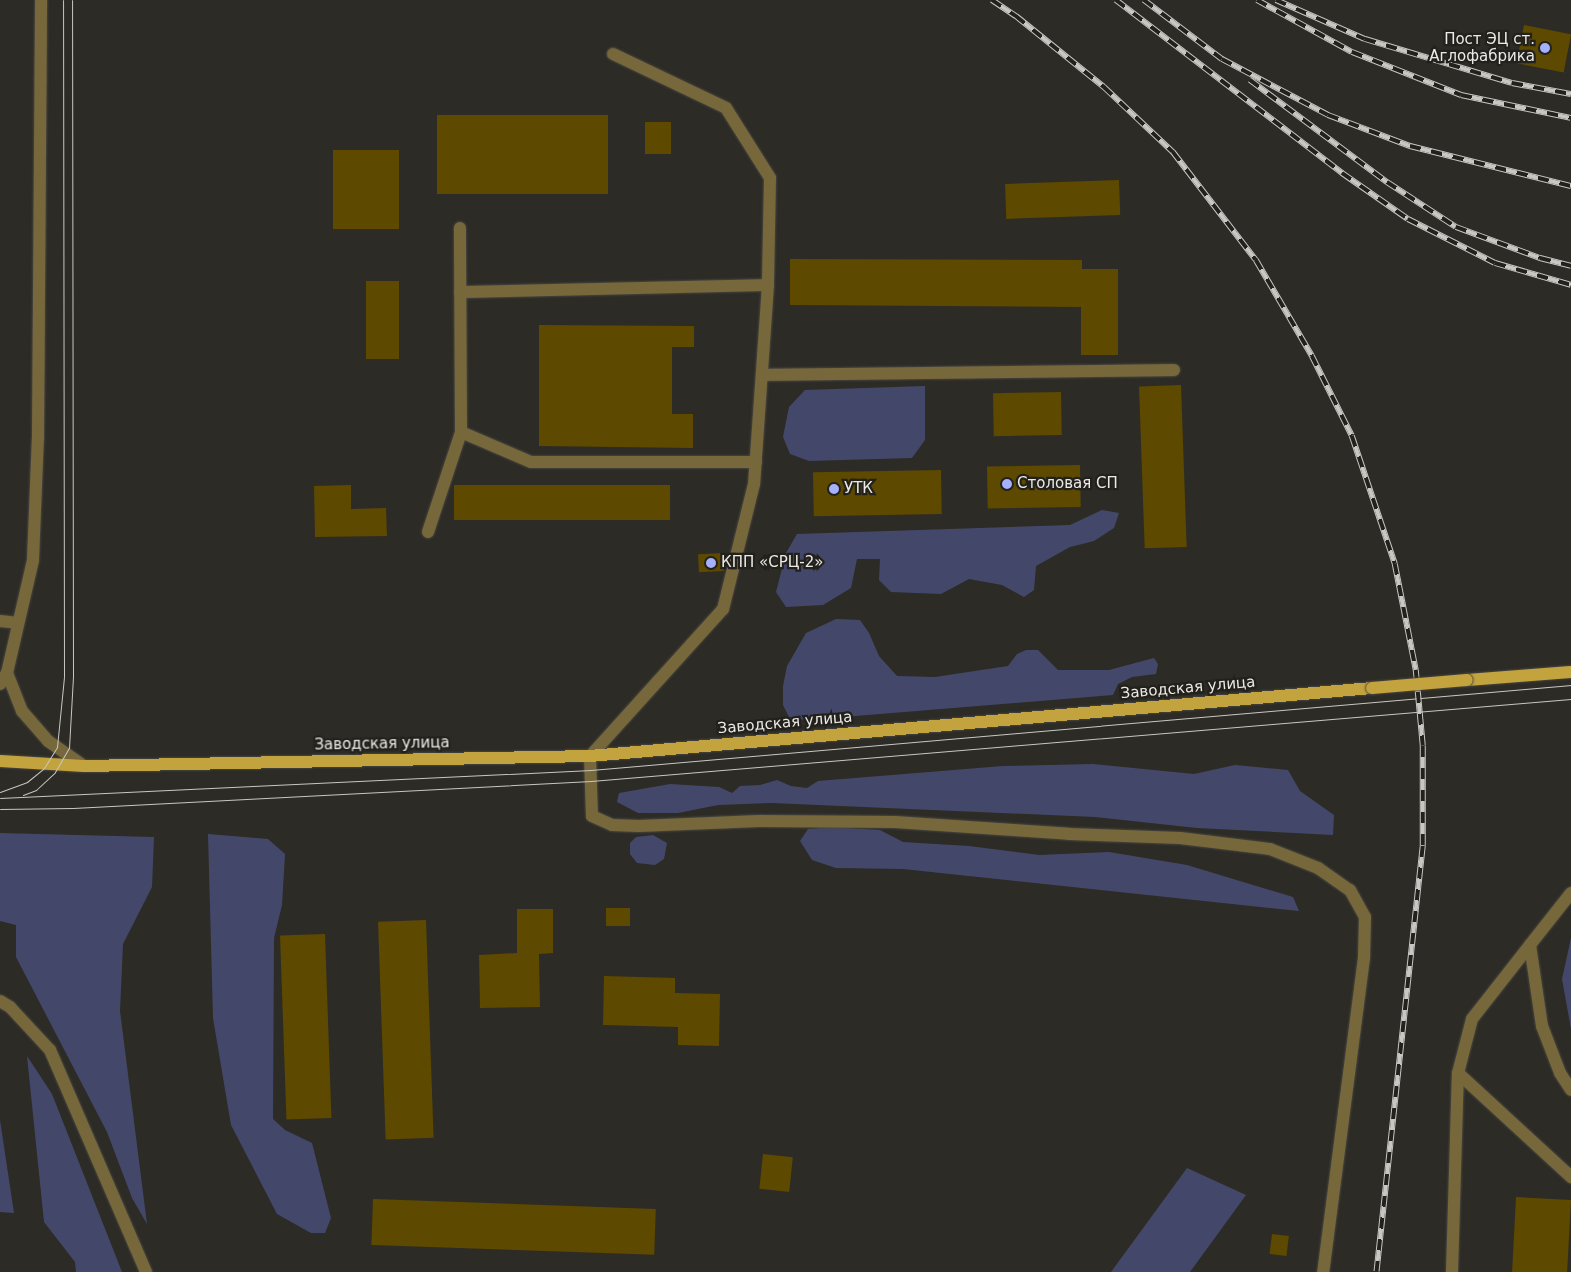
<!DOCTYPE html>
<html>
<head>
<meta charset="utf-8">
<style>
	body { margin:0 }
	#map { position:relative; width:1571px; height:1272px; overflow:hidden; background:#2d2b25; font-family:"DejaVu Sans",sans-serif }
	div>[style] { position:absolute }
	.green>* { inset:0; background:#43486a }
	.building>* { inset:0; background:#5d4900; transform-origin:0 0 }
	.roads { filter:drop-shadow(0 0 1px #484640) drop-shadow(0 0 1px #484640) }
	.minor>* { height:12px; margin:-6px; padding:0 6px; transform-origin:6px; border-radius:6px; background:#77683b }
	.major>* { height:12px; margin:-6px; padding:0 6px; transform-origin:6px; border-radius:6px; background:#c3a33d }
	.tram>* { height:1px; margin:-0.5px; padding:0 0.5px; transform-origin:0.5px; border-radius:0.5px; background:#c9c7c3 }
	.rail>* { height:5.5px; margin-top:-2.75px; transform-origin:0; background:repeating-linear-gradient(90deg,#23211c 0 11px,#c9c7c3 0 22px); box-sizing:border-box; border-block:1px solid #c9c7c3 }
	.bridges { filter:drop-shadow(0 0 1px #484640) drop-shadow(0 0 1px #484640) }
	.major-bridge>* { height:12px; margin:-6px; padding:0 6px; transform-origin:6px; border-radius:6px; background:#c3a33d }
	.dots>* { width:14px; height:14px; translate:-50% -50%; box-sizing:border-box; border:2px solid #23211c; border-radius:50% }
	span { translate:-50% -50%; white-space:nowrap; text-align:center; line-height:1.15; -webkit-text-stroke:4.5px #23211c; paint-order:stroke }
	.poi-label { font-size:15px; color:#eceae6 }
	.right { translate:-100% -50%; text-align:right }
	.left { translate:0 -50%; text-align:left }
	.street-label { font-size:15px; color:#eceae6 }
</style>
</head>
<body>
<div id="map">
	<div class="green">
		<div style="clip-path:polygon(925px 386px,925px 440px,912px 458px,809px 461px,790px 454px,783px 437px,789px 407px,805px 390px)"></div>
		<div style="clip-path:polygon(1102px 510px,1119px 513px,1114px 528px,1094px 541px,1070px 547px,1036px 566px,1034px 590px,1024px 597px,1002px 585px,969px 579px,941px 594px,891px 592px,879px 580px,880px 559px,857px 559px,851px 588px,823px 605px,786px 607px,776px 592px,786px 553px,797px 534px,1070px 525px)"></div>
		<div style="clip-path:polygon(836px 619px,860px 620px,869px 633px,879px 656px,897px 676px,935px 677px,1008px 666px,1017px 654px,1026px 650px,1038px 650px,1058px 670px,1109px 670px,1154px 658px,1158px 664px,1156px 674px,1132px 677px,1118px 684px,1113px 695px,806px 720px,789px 717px,783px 705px,783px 686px,787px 666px,806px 633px)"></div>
		<div style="clip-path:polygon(1093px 764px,1194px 774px,1235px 765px,1288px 770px,1300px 791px,1334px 815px,1333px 835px,1197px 828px,1095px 817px,772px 803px,718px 805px,678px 813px,638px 813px,617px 802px,619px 793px,670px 784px,719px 787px,732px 793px,740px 786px,760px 785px,777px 780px,791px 786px,807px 788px,818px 781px,1003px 766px)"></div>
		<div style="clip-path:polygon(830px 827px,880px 830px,903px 842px,969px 846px,1039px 855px,1109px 852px,1187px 865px,1293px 897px,1299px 911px,903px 869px,836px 868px,812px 860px,800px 841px,808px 829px)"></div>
		<div style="clip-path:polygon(0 833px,154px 837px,152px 887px,123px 944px,120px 1011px,147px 1224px,132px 1198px,107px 1132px,16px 957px,16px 925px,0 921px)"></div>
		<div style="clip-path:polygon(208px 834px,268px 839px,285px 854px,282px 905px,274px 938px,273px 1119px,285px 1130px,312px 1143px,331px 1218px,325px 1233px,311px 1233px,277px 1214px,231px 1125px,213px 1018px)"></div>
		<div style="clip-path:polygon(653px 835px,667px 843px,664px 859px,655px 865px,637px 863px,630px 854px,630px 843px,636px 837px)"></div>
		<div style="clip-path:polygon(1571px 938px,1571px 1029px,1562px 979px)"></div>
		<div style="clip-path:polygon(27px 1056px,52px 1094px,122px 1272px,76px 1272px,75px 1262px,44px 1222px)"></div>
		<div style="clip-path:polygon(0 1120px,14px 1213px,0 1212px)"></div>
		<div style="clip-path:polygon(1187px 1168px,1246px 1195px,1190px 1272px,1111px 1272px)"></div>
	</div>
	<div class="building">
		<div style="left:1524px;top:25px;width:48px;height:39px;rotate:11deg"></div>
		<div style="left:608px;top:115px;width:79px;height:171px;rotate:90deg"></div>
		<div style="left:645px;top:122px;width:26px;height:32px"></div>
		<div style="left:333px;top:150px;width:66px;height:79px"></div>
		<div style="left:1119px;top:180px;width:35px;height:114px;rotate:88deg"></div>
		<div style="clip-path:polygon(790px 259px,1082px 260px,1082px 269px,1118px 269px,1118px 355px,1081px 355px,1081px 307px,790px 305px)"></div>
		<div style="left:366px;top:281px;width:33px;height:78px"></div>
		<div style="clip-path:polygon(539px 325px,694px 326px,694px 347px,672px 347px,672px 414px,693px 414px,693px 448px,539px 446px)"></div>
		<div style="left:1181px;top:385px;width:162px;height:42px;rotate:88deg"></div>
		<div style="left:1061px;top:392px;width:43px;height:68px;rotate:89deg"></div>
		<div style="left:1080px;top:465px;width:42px;height:93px;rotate:89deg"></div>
		<div style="left:941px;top:470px;width:44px;height:128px;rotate:89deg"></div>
		<div style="clip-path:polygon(351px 485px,351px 509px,386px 508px,387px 536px,315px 537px,314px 486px)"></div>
		<div style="left:454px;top:485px;width:216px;height:35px"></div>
		<div style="left:723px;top:553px;width:18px;height:25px;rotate:87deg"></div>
		<div style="left:606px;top:908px;width:24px;height:18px"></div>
		<div style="clip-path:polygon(517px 909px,553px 909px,553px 953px,539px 954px,540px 1007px,480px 1008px,479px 955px,517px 953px)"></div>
		<div style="left:426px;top:920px;width:218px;height:48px;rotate:88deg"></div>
		<div style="left:325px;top:934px;width:184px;height:45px;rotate:88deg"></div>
		<div style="clip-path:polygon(604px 976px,675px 978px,675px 993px,720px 994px,719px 1046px,678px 1045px,678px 1027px,603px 1025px)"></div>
		<div style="left:763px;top:1154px;width:30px;height:35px;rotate:6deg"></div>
		<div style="left:1516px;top:1197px;width:55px;height:75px;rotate:3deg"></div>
		<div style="left:373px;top:1199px;width:283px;height:46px;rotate:2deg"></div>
		<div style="left:1272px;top:1234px;width:17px;height:20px;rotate:7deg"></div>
	</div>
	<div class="roads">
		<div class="minor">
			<div style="left:613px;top:54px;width:125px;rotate:25.5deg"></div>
			<div style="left:726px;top:108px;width:83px;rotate:57.8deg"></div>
			<div style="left:770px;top:178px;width:107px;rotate:91.1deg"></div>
			<div style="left:768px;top:285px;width:199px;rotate:94deg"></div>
			<div style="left:754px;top:484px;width:129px;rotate:103.9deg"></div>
			<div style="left:723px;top:609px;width:198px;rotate:132.1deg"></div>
			<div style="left:590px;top:756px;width:60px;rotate:88.1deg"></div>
			<div style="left:592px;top:816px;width:22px;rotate:24deg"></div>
			<div style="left:612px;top:825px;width:27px;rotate:2deg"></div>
			<div style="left:639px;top:826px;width:120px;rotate:-2.4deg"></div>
			<div style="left:759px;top:821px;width:136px;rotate:0.4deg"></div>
			<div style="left:895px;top:822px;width:174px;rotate:3.9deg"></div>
			<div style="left:1069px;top:834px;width:111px;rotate:2.1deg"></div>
			<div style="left:1180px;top:838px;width:91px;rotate:7deg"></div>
			<div style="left:1270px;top:849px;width:52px;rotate:21.6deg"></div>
			<div style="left:1318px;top:868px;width:39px;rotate:35deg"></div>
			<div style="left:1350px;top:890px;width:31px;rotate:61deg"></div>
			<div style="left:1365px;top:917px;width:41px;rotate:91.4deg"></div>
			<div style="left:1364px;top:958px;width:317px;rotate:97.4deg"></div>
			<div style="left:460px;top:292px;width:308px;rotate:-1.3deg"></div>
			<div style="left:762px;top:375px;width:412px;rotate:-0.7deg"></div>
			<div style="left:461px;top:432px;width:76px;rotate:23.2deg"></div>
			<div style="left:531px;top:462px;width:225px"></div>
			<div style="left:428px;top:532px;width:105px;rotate:-71.7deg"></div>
			<div style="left:461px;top:432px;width:204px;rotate:-90.3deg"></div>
			<div style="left:0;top:621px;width:18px;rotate:6deg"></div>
			<div style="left:7px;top:673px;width:41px;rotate:68.5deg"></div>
			<div style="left:22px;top:711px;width:40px;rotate:49deg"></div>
			<div style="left:48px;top:741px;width:44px;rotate:34.8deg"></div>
			<div style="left:0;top:684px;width:13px;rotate:-58deg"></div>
			<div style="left:7px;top:673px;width:116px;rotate:-77deg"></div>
			<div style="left:33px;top:560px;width:122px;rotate:-87.7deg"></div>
			<div style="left:38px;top:438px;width:438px;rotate:-89.6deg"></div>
			<div style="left:1571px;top:893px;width:66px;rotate:128.3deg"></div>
			<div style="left:1530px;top:945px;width:82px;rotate:81.6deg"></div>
			<div style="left:1542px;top:1026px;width:50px;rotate:69deg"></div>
			<div style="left:1560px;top:1073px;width:20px;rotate:57deg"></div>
			<div style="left:1530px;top:945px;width:94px;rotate:128.1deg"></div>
			<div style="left:1472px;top:1019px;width:56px;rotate:104.5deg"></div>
			<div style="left:1458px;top:1073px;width:154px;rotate:42.6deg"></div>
			<div style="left:0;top:1001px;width:12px;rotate:31deg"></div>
			<div style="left:10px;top:1007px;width:59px;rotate:47.1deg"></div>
			<div style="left:50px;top:1050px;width:242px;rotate:66.6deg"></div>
			<div style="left:1452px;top:1272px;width:199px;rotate:-88.3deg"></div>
		</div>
		<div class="major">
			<div style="left:1467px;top:680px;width:104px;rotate:-4.4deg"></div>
			<div style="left:0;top:761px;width:84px;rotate:3.4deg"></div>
			<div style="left:84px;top:766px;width:506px;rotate:-1.13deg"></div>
			<div style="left:590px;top:756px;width:785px;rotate:-4.97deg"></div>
		</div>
	</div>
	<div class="tram">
		<div style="left:0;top:792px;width:29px;rotate:-20deg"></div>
		<div style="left:27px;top:782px;width:22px;rotate:-39deg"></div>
		<div style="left:44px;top:768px;width:25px;rotate:-58deg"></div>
		<div style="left:57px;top:747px;width:70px;rotate:-84.3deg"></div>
		<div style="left:64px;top:677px;width:677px;rotate:-90.08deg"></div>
		<div style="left:23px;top:795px;width:14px;rotate:-21deg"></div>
		<div style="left:36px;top:790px;width:26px;rotate:-43deg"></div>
		<div style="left:55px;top:772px;width:28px;rotate:-60deg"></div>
		<div style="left:69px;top:748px;width:71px;rotate:-86.8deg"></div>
		<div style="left:73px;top:677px;width:677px;rotate:-90.08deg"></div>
		<div style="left:0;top:798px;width:592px;rotate:-2.71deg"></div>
		<div style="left:591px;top:770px;width:984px;rotate:-4.96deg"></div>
		<div style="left:0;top:809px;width:73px;rotate:-0.8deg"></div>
		<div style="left:73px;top:808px;width:519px;rotate:-2.98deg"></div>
		<div style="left:591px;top:781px;width:983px;rotate:-4.78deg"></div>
	</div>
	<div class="rail">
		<div style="left:992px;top:0;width:29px;rotate:34deg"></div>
		<div style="left:1016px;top:16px;width:113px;rotate:38.9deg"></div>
		<div style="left:1104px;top:87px;width:95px;rotate:43.3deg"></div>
		<div style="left:1173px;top:152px;width:136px;rotate:52.5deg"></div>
		<div style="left:1256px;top:260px;width:111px;rotate:59.7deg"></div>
		<div style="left:1312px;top:356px;width:89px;rotate:63.4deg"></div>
		<div style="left:1352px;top:436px;width:135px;rotate:71.4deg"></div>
		<div style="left:1395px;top:564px;width:108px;rotate:78.8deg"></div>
		<div style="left:1416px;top:670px;width:76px;rotate:84.7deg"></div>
		<div style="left:1423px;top:746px;width:100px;rotate:90deg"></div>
		<div style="left:1423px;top:846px;width:428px;rotate:96.2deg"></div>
		<div style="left:1116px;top:0;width:285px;rotate:37.4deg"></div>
		<div style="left:1342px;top:173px;width:80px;rotate:34.9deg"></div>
		<div style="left:1408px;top:219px;width:97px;rotate:26.8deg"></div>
		<div style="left:1495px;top:263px;width:79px;rotate:16.1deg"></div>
		<div style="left:1144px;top:0;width:98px;rotate:37.1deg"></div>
		<div style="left:1222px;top:59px;width:120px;rotate:27.8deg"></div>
		<div style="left:1328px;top:115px;width:88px;rotate:20.7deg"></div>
		<div style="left:1410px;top:146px;width:166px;rotate:14deg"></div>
		<div style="left:1257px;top:0;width:108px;rotate:28.7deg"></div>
		<div style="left:1352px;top:52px;width:117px;rotate:21.5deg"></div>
		<div style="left:1461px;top:95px;width:112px;rotate:11.8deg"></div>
		<div style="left:1276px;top:0;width:97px;rotate:23.7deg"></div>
		<div style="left:1365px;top:39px;width:153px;rotate:16.7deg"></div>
		<div style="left:1512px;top:83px;width:60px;rotate:10.6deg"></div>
		<div style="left:1250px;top:80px;width:171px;rotate:36.7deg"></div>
		<div style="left:1387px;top:182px;width:82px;rotate:33.1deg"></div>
		<div style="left:1456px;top:227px;width:90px;rotate:20.3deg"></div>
		<div style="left:1540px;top:258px;width:32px;rotate:14deg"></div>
	</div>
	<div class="bridges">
		<div class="major-bridge">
			<div style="left:1372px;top:688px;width:95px;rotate:-4.8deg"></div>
		</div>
	</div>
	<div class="dots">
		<div style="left:1545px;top:48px;background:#a5b1fc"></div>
		<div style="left:1007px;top:484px;background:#a5b1fc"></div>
		<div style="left:834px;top:489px;background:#a5b1fc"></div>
		<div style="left:711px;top:563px;background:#a5b1fc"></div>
	</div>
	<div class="poi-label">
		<span class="right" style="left:1535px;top:48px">Пост ЭЦ ст.<br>Аглофабрика</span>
		<span class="left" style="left:1017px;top:484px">Столовая СП</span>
		<span class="left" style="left:844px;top:489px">УТК</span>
		<span class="left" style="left:721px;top:563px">КПП «СРЦ-2»</span>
	</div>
	<div class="street-label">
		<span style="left:1188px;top:688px;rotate:-5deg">Заводская улица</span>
		<span style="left:785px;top:723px;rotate:-5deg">Заводская улица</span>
		<span style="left:382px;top:744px;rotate:-1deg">Заводская улица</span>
	</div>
</div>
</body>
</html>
